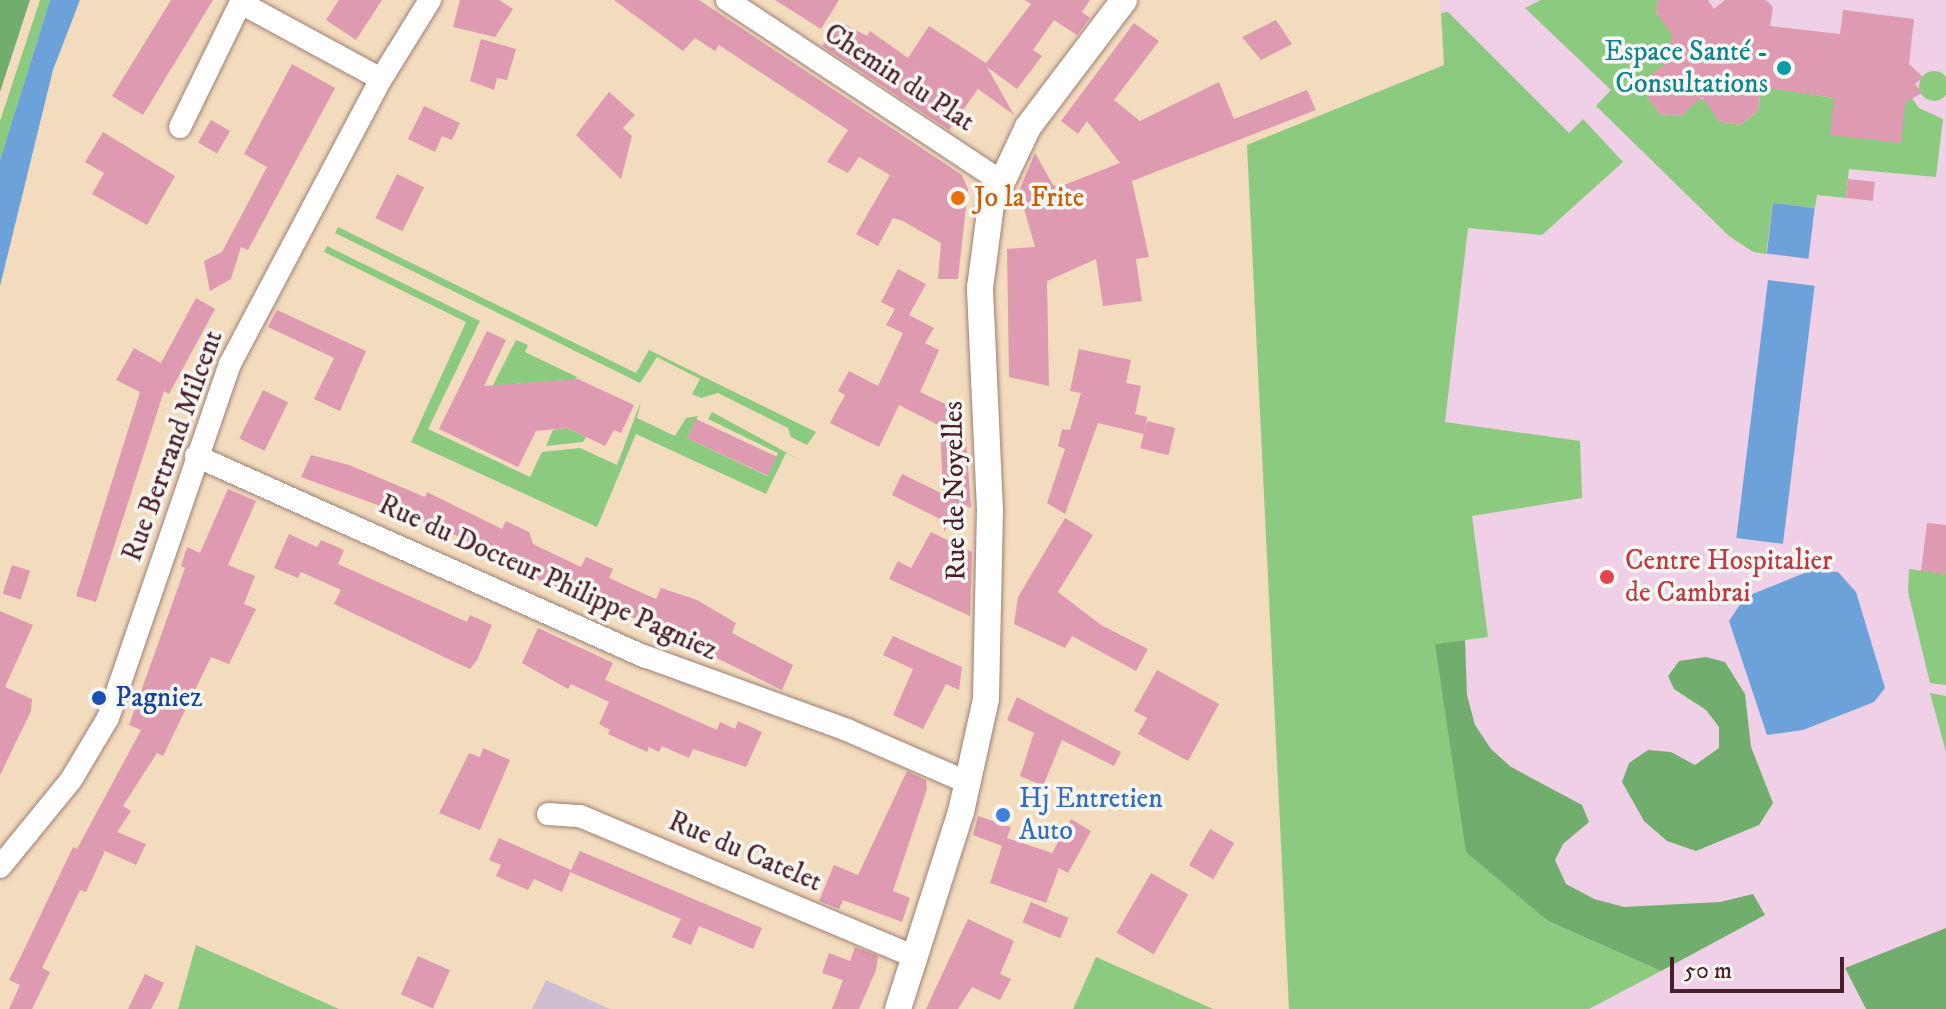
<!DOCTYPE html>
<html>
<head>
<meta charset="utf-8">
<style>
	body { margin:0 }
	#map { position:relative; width:1946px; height:1009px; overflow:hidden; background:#f3dcbe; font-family:"IM FELL DW Pica",serif }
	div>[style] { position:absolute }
	.built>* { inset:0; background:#efd0e6 }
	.industrial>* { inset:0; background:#cdbed2 }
	.green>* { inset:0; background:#8cca80 }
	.round { border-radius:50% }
	.forest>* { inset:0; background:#71ae6e }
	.water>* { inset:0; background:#6ca2d9; transform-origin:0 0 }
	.building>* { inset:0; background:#dd9ab0; transform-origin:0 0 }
	.roads { filter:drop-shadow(0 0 2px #9e7e74) drop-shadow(0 0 2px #9e7e74) }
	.minor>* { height:22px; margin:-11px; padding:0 11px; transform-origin:11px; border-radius:11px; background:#fff }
	.tertiary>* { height:26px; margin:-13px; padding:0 13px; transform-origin:13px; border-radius:13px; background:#fff }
	.dots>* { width:22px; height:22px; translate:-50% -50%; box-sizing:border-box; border:4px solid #f6f6f2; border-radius:50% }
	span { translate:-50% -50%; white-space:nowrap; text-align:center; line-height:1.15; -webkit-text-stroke:7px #f6f6f2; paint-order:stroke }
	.culture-label { font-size:28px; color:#0d838f }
	.right { translate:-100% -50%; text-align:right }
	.street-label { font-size:28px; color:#4a1f2b }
	.food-label { font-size:28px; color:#c56008 }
	.left { translate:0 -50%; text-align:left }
	.health-label { font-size:28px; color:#be3a42 }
	.transit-label { font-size:28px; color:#164399 }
	.shop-label { font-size:28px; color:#366cbe }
	.scale { position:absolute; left:1670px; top:957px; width:174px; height:36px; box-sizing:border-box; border:4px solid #4a1f2b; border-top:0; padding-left:10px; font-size:24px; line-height:28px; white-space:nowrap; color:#4a1f2b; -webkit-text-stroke:6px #f6f6f2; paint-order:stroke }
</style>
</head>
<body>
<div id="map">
	<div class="built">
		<div style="clip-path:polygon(1440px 0,1946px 0,1946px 1009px,1289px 1009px,1247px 145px,1444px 65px)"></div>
	</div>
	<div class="industrial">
		<div style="clip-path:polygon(546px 980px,581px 996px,610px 1009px,532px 1009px)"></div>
	</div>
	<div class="green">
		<div style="clip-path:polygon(40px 0,50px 0,0 160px,0 121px)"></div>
		<div style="clip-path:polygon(1541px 0,1658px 0,1656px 13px,1673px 30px,1669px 65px,1649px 77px,1647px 97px,1660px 114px,1681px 116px,1697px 98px,1708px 100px,1719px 121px,1740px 125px,1758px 111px,1761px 91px,1752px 87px,1754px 72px,1776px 89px,1834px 98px,1908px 93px,1919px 108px,1943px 119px,1936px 177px,1849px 169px,1846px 198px,1817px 195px,1815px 208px,1773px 203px,1766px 254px,1753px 252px,1729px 236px,1596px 106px,1611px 90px,1525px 8px)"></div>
		<div style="clip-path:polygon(1448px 12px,1569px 133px,1583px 119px,1623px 162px,1542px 235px,1468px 228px,1445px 422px,1580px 441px,1582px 498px,1472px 516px,1488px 637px,1436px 644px,1548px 921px,1661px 971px,1589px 1009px,1289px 1009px,1247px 145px,1444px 65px,1441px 13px)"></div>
		<div class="round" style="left:1919px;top:71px;width:30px;height:30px"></div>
		<div style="clip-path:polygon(338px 227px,636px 373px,649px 350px,816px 432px,807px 445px,791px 437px,788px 428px,718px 393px,701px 398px,692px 394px,700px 379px,657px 357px,640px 383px,335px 233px)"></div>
		<div style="clip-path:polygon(327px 246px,480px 321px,428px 429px,530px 477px,542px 452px,580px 448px,617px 465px,641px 401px,637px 418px,675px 436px,686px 418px,698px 416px,687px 438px,767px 476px,778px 453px,708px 419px,712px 412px,802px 461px,786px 453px,766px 494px,636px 434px,597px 527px,411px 442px,466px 322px,324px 252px)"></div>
		<div style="clip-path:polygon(516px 340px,528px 345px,525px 352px,577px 377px,569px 392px,568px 380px,513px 384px,514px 404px,487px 397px)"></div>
		<div style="clip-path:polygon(567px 428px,586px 437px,583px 442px,546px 446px,553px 430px)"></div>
		<div style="clip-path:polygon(1909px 569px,1946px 574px,1946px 685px,1930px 683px,1908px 592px)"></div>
		<div style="clip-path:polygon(1930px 693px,1946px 696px,1946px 752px)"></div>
		<div style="clip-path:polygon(196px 945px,339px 1009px,178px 1009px)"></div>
		<div style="clip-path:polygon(1096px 957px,1213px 1009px,1073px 1009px)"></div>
	</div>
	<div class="forest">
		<div style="clip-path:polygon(0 0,30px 0,0 92px)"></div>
		<div style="clip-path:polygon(1465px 640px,1467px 695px,1475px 725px,1491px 749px,1511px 767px,1582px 805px,1589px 822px,1563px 844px,1555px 860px,1566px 884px,1594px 899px,1624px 907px,1720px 902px,1753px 894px,1765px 915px,1661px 971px,1548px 921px,1466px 852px,1435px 644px)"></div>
		<div style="clip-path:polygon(1706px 657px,1725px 662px,1745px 694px,1751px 747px,1773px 803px,1759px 825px,1696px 851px,1667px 841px,1644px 821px,1622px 782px,1629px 763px,1648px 750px,1671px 752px,1695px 765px,1719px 748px,1719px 727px,1706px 710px,1674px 689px,1668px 676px,1679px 661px)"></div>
		<div style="clip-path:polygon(1946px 928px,1946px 1009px,1866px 1009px,1845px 968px)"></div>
	</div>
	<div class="water">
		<div style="clip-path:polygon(50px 0,80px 0,53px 70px,0 286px,0 160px)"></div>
		<div style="left:1773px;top:203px;width:42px;height:51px;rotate:7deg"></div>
		<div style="left:1768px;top:280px;width:47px;height:260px;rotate:7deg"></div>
		<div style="clip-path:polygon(1812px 570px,1838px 572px,1856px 592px,1885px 688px,1874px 702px,1803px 730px,1767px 735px,1729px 621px,1745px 597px)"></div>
	</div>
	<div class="building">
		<div style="clip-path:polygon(171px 0,213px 0,143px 115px,112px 96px)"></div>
		<div style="clip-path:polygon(339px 0,382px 0,356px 40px,326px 20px)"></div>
		<div style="clip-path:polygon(460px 0,499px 0,513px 9px,495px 37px,453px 27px)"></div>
		<div style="clip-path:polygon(614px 0,699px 0,962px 175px,968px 189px,958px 279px,938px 279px,941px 243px,903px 221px,893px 218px,878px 246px,856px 234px,890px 175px,859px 157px,848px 173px,827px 162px,848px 130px,719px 45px,715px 51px,695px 38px,683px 51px)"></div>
		<div style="clip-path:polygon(775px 0,839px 0,821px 29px)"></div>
		<div style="clip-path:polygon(1025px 0,1090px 0,1082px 12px,1090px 18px,1077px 35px,1054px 20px,1033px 50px,1042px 56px,1017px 89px,987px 67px,1014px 115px,978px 89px,949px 130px,822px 46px,839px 21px,867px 36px,870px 31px,908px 58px,929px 26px,986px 63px,1031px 4px)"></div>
		<div style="clip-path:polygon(1658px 0,1708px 0,1714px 9px,1725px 0,1766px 0,1773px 7px,1770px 26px,1840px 34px,1843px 10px,1914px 19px,1909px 64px,1923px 77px,1915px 84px,1922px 93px,1905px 103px,1901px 143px,1830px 135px,1834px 98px,1761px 87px,1758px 111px,1740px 125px,1719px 121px,1702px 97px,1681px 116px,1660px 114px,1647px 97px,1649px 76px,1669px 61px,1672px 35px,1656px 12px)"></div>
		<div style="clip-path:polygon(1276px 20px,1292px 44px,1261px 60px,1242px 37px)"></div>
		<div style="clip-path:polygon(1134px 23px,1159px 41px,1114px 100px,1140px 121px,1219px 82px,1234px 119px,1307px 90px,1316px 110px,1132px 181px,1149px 257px,1136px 259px,1142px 301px,1103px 306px,1096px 259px,1047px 281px,1049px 386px,1009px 377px,1007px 249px,1035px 247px,1019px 191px,1035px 153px,1053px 185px,1059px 187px,1120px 163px,1087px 121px,1078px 134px,1061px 121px)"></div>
		<div style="clip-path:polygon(481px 39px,516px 49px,507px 80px,497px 78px,494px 90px,470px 81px)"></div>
		<div style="clip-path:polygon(292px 64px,335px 88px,248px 250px,241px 247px,231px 279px,210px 291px,204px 261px,222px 252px,267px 167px,244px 154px)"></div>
		<div style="clip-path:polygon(609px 92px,635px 115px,623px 128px,632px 136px,621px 179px,576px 135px)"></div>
		<div style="clip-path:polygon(424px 106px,460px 123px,452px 140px,442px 136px,435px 152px,408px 139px)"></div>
		<div style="left:211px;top:120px;width:22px;height:26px;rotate:30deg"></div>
		<div style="clip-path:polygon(103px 132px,175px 176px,147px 225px,92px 194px,104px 173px,85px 162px)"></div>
		<div style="left:397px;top:174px;width:30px;height:49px;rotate:26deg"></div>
		<div style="left:1848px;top:179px;width:27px;height:19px;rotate:6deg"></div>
		<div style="clip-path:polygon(898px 269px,926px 284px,909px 315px,934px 328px,925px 343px,939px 350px,920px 392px,964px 413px,971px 508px,959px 502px,944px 532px,944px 521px,892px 495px,902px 474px,943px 494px,940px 426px,899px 405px,879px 447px,830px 423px,845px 395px,838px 391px,849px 371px,878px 386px,903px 333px,886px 325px,895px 309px,881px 302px)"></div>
		<div style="clip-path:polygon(196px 298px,215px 309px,169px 394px,164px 391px,96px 602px,76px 596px,140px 392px,116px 380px,134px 348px,161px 363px)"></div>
		<div style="clip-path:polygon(277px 310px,366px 351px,340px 411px,314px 399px,334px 358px,268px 327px)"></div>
		<div style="clip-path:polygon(487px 331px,506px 340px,484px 386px,578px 379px,634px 405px,621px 433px,614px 430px,605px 446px,567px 428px,536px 431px,518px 467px,439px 429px)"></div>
		<div style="clip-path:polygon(1079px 349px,1131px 360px,1126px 383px,1141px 386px,1135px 414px,1147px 417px,1144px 434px,1098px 423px,1065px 514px,1047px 503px,1065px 449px,1058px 446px,1062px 429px,1070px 430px,1081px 393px,1070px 391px)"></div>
		<div style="left:263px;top:390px;width:28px;height:54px;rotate:26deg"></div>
		<div style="left:696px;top:419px;width:89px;height:21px;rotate:25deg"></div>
		<div style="left:1147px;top:421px;width:29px;height:28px;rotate:14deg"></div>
		<div style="clip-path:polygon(311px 455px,349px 465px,425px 497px,427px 492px,502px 529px,506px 521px,529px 532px,533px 544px,581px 567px,586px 557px,613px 569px,609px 578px,656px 599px,661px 588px,697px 600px,736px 623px,732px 633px,793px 665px,782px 690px,692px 646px,694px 642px,529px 576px,446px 530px,301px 477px)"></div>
		<div style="clip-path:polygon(228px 489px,256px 501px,228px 565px,255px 576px,244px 604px,256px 609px,229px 664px,211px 657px,163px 756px,157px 753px,123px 806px,131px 811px,117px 832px,146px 844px,136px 865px,105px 851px,86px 892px,80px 890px,42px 968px,50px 972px,32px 1009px,9px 1009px,20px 985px,9px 980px,20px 958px,73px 847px,77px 849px,141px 730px,129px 725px,185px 568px,181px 566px,187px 547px,200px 553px)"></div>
		<div style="clip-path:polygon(1065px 518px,1093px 535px,1058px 592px,1101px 625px,1148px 649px,1136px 671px,1072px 636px,1065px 648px,1014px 624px,1018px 597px)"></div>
		<div style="clip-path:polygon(1927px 523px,1946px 525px,1946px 574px,1921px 571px)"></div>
		<div style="clip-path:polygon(931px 532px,972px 552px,970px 616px,889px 579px,898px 561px,911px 568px)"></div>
		<div style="clip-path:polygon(289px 534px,317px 547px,321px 540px,344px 550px,338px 564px,467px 622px,470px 615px,492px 625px,477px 660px,470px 669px,446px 658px,334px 604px,341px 590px,301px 572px,298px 578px,274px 568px)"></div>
		<div style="left:12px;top:565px;width:19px;height:30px;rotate:18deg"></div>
		<div style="clip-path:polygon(0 611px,33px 625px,5px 687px,32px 699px,31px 711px,0 775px)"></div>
		<div style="clip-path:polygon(538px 628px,613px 663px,605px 680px,717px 730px,720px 722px,735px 729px,738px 721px,762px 732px,746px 767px,693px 749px,689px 758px,662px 746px,659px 752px,649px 747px,647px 752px,608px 734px,610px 730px,599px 724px,609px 702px,571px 684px,568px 689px,522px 663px)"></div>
		<div style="clip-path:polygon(893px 636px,962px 667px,959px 690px,946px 684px,923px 729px,893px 715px,913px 669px,883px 655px)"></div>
		<div style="clip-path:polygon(1157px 670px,1219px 704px,1188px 761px,1138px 734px,1147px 718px,1134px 711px)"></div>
		<div style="clip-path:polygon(1017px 697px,1121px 752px,1114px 766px,1062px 740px,1043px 786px,1020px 776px,1034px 733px,1007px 720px)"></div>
		<div style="clip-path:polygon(483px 748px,510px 760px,480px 830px,439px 813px,469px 753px,480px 757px)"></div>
		<div style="clip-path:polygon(907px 771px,926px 780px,927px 789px,893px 891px,910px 898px,902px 922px,843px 900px,839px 909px,819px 901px,834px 865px,858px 875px)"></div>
		<div style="clip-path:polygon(978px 816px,1011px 827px,1007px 838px,1052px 853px,1071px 819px,1091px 831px,1068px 873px,1059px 868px,1046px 903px,990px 883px,1002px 846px,973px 835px)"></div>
		<div style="left:1210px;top:829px;width:28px;height:42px;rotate:30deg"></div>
		<div style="clip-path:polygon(499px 838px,571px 870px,562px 892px,534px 879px,528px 890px,496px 876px,501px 865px,489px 860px)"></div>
		<div style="clip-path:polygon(580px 851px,762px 928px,753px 949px,699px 926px,691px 945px,672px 937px,681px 919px,570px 872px)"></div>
		<div style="left:1151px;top:873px;width:43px;height:69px;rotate:30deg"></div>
		<div style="left:1031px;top:902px;width:41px;height:22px;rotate:23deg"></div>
		<div style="clip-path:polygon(968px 919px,1014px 941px,1000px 974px,1011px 979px,1000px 1000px,972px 987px,958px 1009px,926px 1009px)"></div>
		<div style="clip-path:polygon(855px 947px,878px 956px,876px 970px,859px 1009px,832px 1009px,843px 980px,822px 973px,829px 953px,850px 961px)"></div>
		<div style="left:418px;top:956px;width:35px;height:42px;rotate:24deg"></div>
		<div style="clip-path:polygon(145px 974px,164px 983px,159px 994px,151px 1009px,128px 1009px)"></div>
	</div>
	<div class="roads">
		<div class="minor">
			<div style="left:727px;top:0;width:326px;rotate:33.5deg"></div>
			<div style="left:241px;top:3px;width:159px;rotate:28.5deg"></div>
			<div style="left:180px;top:127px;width:141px;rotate:-64deg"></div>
			<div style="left:196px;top:456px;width:491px;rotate:24.1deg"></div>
			<div style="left:644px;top:656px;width:216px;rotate:20deg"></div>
			<div style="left:847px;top:730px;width:133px;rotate:23.5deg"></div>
			<div style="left:548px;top:814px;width:32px;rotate:4deg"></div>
			<div style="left:580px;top:816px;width:364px;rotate:22.8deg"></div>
			<div style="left:0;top:867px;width:112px;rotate:-50.8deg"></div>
			<div style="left:71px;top:780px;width:72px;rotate:-59.2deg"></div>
			<div style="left:108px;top:718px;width:374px;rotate:-71deg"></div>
			<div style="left:230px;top:364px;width:323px;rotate:-62.1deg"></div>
			<div style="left:381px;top:79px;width:93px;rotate:-58.2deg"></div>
		</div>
		<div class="tertiary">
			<div style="left:898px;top:1009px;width:207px;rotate:-72.3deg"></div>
			<div style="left:961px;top:812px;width:116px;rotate:-77.5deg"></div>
			<div style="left:986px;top:699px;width:189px;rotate:-88.8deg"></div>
			<div style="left:990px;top:510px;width:222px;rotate:-92.6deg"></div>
			<div style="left:980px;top:288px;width:84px;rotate:-82.5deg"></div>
			<div style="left:991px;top:205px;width:86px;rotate:-64.6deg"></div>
			<div style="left:1028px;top:127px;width:159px;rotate:-52.9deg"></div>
		</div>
	</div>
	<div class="dots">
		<div style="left:1784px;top:68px;background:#0f9aa8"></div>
		<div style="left:958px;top:198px;background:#e8710a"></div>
		<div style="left:1607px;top:577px;background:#e0444e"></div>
		<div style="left:99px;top:698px;background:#1a4fb4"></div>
		<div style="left:1003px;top:815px;background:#3f7fe0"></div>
	</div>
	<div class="culture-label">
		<span class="right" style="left:1768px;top:68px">Espace Santé -<br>Consultations</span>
	</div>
	<div class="street-label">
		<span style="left:899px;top:78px;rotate:33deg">Chemin du Plat</span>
		<span style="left:173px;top:446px;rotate:-70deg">Rue Bertrand Milcent</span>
		<span style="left:955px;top:491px;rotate:-91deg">Rue de Noyelles</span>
		<span style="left:548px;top:578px;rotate:24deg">Rue du Docteur Philippe Pagniez</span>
		<span style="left:745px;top:852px;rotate:23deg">Rue du Catelet</span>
	</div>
	<div class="food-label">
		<span class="left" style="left:974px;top:198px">Jo la Frite</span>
	</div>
	<div class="health-label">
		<span class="left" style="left:1625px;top:577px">Centre Hospitalier<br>de Cambrai</span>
	</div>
	<div class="transit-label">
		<span class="left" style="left:115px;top:698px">Pagniez</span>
	</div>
	<div class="shop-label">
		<span class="left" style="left:1019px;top:815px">Hj Entretien<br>Auto</span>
	</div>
	<div class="scale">50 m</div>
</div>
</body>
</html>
